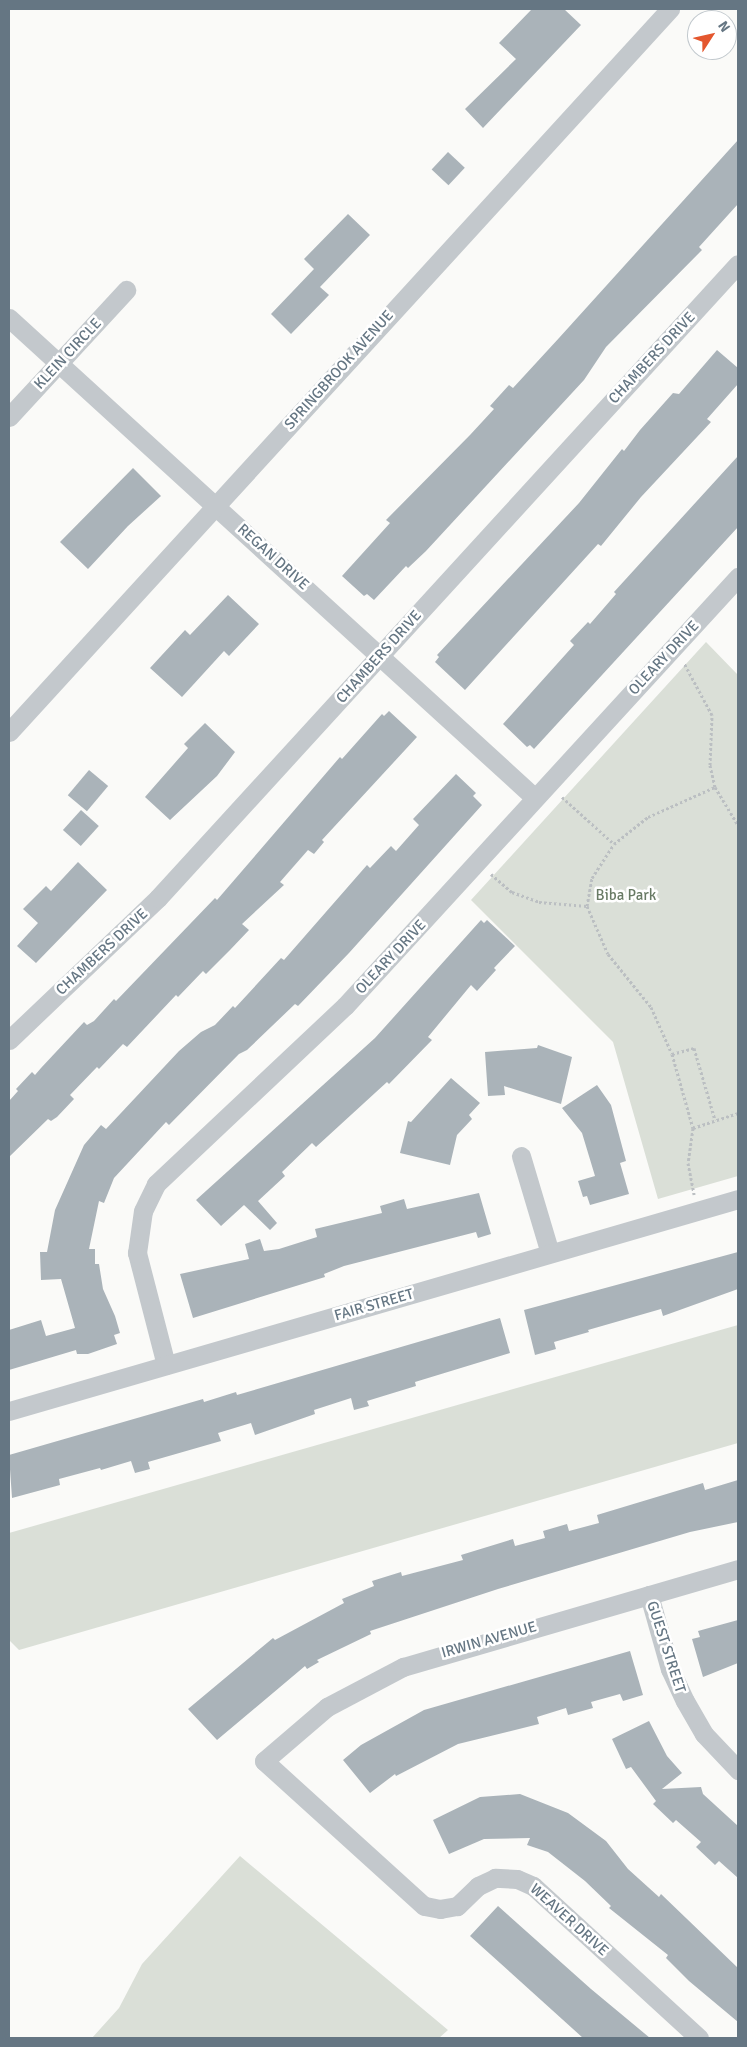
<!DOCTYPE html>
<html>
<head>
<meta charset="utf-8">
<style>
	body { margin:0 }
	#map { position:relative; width:747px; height:2047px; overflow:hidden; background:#fafaf8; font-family:Signika,sans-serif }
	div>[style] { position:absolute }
	.green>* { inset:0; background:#dadfd7 }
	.building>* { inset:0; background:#aab3b9; transform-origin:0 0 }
	.path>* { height:3px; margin-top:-1.5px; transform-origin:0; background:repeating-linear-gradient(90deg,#bbbfc2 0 2.5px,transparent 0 5px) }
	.minor>* { height:19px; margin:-9.5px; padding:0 9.5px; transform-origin:9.5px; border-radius:9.5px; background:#c3c8cc }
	span { translate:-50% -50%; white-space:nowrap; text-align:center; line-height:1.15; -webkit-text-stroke:5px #fff; paint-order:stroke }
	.street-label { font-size:15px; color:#657683 }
	.park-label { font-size:15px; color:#687a64 }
	.frame { position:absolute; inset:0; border:10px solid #657683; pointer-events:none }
	.north { position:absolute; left:687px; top:10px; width:50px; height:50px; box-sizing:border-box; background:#fff; border:1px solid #c1c8cd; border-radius:50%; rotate:55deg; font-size:14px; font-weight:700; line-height:20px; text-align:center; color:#657683 }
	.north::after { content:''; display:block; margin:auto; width:18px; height:22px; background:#e4572e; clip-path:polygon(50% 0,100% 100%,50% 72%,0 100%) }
</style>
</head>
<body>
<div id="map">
	<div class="green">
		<div style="clip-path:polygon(706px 642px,738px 675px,738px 1176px,658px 1199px,613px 1042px,471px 900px)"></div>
		<div style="clip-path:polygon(738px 1325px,738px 1443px,19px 1650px,9px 1640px,9px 1533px)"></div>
		<div style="clip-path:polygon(240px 1856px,448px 2030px,439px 2038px,92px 2038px,119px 2008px,142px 1964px)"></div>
	</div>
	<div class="building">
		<div style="clip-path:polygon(532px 9px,564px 9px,581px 25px,483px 128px,465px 109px,516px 59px,499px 43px)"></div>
		<div style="clip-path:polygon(738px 140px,738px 204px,699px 247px,702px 250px,606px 347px,584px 380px,426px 551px,408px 568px,406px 566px,374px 600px,367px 594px,364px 596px,342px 576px,390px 523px,386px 520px,470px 435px,494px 409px,490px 406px,509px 385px,513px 388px,559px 338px)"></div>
		<div style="left:448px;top:152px;width:23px;height:24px;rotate:43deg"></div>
		<div style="clip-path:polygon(348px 214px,370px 235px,320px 287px,329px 295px,291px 334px,271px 314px,314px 269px,304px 259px)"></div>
		<div style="clip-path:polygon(717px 350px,738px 368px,738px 384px,707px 419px,711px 422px,641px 497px,601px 546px,598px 544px,465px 690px,435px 662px,439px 657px,437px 655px,579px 503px,622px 449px,624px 451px,640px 430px,673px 393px,679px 394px)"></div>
		<div style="clip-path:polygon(738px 456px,738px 527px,534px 749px,530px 745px,527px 747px,503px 724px,574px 645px,570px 641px,588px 622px,590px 624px,616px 594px,614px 592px)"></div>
		<div style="clip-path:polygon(133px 468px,161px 496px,128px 526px,88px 569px,60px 542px)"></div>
		<div style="clip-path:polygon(228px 595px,259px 624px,229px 656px,224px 651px,182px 697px,150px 668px,185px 630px,190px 635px)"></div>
		<div style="clip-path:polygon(389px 711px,417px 737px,322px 840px,324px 842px,314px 854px,308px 850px,280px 882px,284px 885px,242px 924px,249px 930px,230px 950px,206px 974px,203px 971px,178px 997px,176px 995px,127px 1047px,123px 1044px,99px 1069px,97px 1067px,70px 1095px,74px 1099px,57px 1117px,51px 1121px,48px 1119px,9px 1157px,9px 1101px,18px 1091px,16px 1089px,32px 1072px,35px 1075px,41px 1068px,84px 1022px,87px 1025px,94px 1021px,114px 999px,116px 1001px,215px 898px,217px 900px,340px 757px,342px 759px,382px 714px,384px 716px)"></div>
		<div style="clip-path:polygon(205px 723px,235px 752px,217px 776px,170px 820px,145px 797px,188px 748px,184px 744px)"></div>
		<div style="left:89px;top:770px;width:25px;height:33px;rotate:40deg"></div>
		<div style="clip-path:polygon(456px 774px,476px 793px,473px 796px,482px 805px,349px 953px,298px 1006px,295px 1004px,247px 1050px,239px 1054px,169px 1125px,166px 1122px,114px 1178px,104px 1203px,99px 1201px,89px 1249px,95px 1249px,95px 1264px,99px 1264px,103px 1289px,115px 1316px,120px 1333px,114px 1335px,117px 1344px,88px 1354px,77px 1354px,76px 1350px,9px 1370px,9px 1330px,41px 1320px,46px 1336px,75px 1328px,61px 1279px,41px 1280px,40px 1252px,47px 1252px,55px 1210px,84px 1145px,101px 1125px,106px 1129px,179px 1051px,201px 1032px,215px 1025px,233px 1006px,235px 1008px,281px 958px,284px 960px,367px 865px,370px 868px,391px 846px,396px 851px,419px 825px,413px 819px)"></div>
		<div style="left:81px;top:810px;width:24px;height:27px;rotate:42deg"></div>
		<div style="clip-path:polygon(78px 862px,107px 890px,36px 963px,17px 946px,38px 923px,23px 909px,46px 886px,51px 891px)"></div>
		<div style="clip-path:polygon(481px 920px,484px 923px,487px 920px,515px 946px,494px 968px,496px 970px,477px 991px,471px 985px,428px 1037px,432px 1040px,389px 1084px,387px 1082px,316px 1147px,312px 1143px,282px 1172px,285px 1176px,258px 1201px,277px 1223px,270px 1230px,244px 1205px,221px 1226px,196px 1200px,375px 1038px)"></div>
		<div style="clip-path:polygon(538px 1045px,572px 1057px,561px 1104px,504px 1086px,505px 1095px,488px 1096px,485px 1052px,537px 1048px)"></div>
		<div style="clip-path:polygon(451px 1078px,480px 1103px,469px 1115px,472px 1119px,457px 1135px,450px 1165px,400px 1153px,408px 1121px,411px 1122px)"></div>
		<div style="clip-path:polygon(597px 1085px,611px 1105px,626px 1161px,620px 1163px,629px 1194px,590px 1205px,587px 1196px,583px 1197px,578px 1181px,595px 1176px,582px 1133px,562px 1108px)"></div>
		<div style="clip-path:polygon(479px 1193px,491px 1234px,478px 1238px,476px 1232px,344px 1266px,324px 1274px,325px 1277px,193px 1318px,180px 1274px,249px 1259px,245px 1244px,260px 1239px,264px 1251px,279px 1249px,317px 1237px,315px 1229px,382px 1213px,380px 1206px,404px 1199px,407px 1209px)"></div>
		<div style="clip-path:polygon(738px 1252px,738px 1289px,663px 1316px,661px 1309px,588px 1330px,589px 1332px,554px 1342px,556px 1349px,535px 1355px,524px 1310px)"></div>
		<div style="clip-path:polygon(500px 1318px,510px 1353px,415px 1382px,416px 1386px,367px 1401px,369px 1406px,354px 1410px,351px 1398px,314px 1410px,315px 1414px,255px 1435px,251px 1423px,218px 1433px,221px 1441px,148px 1462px,150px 1469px,135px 1473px,131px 1461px,101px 1470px,100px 1468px,59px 1479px,60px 1485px,12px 1498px,9px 1455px,203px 1399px,204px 1402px,236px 1392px,237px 1395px)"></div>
		<div style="clip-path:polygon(738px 1480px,738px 1522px,690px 1532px,498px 1589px,370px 1631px,371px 1634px,317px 1660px,319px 1662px,307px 1669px,305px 1666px,217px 1740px,188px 1709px,273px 1638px,275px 1640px,344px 1603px,342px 1599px,374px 1586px,372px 1581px,401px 1572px,402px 1576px,463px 1560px,461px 1555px,513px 1539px,515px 1546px,545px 1538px,543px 1531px,567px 1524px,569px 1531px,599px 1523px,597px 1515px,703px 1483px,705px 1490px)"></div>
		<div style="clip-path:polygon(738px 1620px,738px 1663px,703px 1677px,692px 1639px,700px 1637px,698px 1631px)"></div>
		<div style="clip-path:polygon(630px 1651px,643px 1695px,623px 1701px,620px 1694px,591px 1702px,593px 1708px,568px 1715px,566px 1708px,537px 1717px,539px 1724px,458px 1744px,396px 1776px,395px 1774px,370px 1793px,343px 1760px,361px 1745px,424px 1710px)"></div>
		<div style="clip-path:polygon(649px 1721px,667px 1756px,682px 1773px,662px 1789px,701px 1787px,703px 1794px,738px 1826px,738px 1878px,719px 1861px,715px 1865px,696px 1847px,701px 1842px,676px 1820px,673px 1823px,653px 1804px,656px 1801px,631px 1767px,626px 1769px,612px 1739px)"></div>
		<div style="clip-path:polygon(520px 1794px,568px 1813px,606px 1841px,628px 1869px,659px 1897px,661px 1894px,738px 1968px,738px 2022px,689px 1981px,666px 1958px,668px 1955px,609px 1908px,611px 1906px,585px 1881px,548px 1852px,527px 1845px,530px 1838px,484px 1839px,449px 1854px,433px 1820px,480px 1797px)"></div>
		<div style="clip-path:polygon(498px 1906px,591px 1989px,650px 2038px,583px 2038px,470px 1936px)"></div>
	</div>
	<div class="path">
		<div style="left:715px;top:787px;width:44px;rotate:58.8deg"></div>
		<div style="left:562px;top:797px;width:70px;rotate:42.1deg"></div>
		<div style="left:614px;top:844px;width:43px;rotate:-38.5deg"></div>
		<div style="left:648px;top:817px;width:73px;rotate:-24.1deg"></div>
		<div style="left:715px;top:787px;width:23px;rotate:-103deg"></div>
		<div style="left:710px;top:765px;width:50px;rotate:-87.7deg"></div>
		<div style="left:712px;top:715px;width:59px;rotate:-118.3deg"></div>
		<div style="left:491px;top:874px;width:28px;rotate:41deg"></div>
		<div style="left:512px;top:892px;width:29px;rotate:20deg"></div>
		<div style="left:539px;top:902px;width:48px;rotate:4.8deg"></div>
		<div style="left:587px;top:906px;width:28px;rotate:-80deg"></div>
		<div style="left:592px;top:878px;width:40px;rotate:-57.1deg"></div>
		<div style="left:587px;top:906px;width:52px;rotate:66.4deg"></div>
		<div style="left:608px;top:954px;width:68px;rotate:50.9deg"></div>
		<div style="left:651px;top:1007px;width:51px;rotate:65.9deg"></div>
		<div style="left:672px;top:1054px;width:77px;rotate:74.2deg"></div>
		<div style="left:693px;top:1128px;width:35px;rotate:98deg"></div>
		<div style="left:688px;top:1163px;width:32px;rotate:79deg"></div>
		<div style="left:672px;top:1054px;width:23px;rotate:-15deg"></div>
		<div style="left:694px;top:1048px;width:75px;rotate:73.7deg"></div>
		<div style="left:693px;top:1128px;width:47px;rotate:-18.4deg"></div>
	</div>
	<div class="minor">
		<div style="left:9px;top:318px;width:712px;rotate:42.38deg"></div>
		<div style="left:9px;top:417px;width:173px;rotate:-47.3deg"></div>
		<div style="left:9px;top:732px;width:980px;rotate:-47.57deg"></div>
		<div style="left:9px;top:1040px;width:206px;rotate:-43.6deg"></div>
		<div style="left:158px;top:898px;width:859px;rotate:-47.55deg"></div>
		<div style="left:521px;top:1156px;width:101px;rotate:73.4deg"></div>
		<div style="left:166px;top:1365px;width:116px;rotate:-104.5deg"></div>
		<div style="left:137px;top:1253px;width:42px;rotate:-81.9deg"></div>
		<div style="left:143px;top:1211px;width:30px;rotate:-64deg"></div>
		<div style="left:156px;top:1184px;width:260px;rotate:-43.3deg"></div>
		<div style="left:345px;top:1006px;width:582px;rotate:-47.51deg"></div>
		<div style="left:9px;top:1411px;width:759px;rotate:-16.21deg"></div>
		<div style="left:649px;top:1595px;width:77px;rotate:74.2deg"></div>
		<div style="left:670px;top:1669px;width:35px;rotate:65deg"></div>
		<div style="left:685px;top:1701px;width:38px;rotate:60deg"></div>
		<div style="left:704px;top:1734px;width:50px;rotate:46.6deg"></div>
		<div style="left:699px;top:2038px;width:225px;rotate:-137.5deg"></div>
		<div style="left:533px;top:1886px;width:17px;rotate:-156deg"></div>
		<div style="left:517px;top:1879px;width:22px;rotate:-177deg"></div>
		<div style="left:495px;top:1878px;width:19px;rotate:155deg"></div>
		<div style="left:478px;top:1886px;width:29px;rotate:136deg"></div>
		<div style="left:457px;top:1906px;width:17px;rotate:170deg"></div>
		<div style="left:440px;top:1909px;width:16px;rotate:-169deg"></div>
		<div style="left:424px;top:1906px;width:216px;rotate:-137.8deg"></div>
		<div style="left:264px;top:1761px;width:83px;rotate:-40.6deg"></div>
		<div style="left:327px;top:1707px;width:86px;rotate:-27.8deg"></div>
		<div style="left:403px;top:1667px;width:349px;rotate:-16.3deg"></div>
	</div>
	<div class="street-label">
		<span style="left:68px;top:354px;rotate:-47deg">KLEIN CIRCLE</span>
		<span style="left:652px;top:358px;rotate:-47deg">CHAMBERS DRIVE</span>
		<span style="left:339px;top:370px;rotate:-48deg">SPRINGBROOK AVENUE</span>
		<span style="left:273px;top:557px;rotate:42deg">REGAN DRIVE</span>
		<span style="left:379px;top:657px;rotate:-48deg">CHAMBERS DRIVE</span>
		<span style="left:664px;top:658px;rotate:-47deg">OLEARY DRIVE</span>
		<span style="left:102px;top:952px;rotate:-43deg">CHAMBERS DRIVE</span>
		<span style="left:391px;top:957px;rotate:-47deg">OLEARY DRIVE</span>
		<span style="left:374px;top:1305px;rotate:-16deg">FAIR STREET</span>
		<span style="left:489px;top:1640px;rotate:-16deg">IRWIN AVENUE</span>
		<span style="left:666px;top:1647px;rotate:72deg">GUEST STREET</span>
		<span style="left:569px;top:1920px;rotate:42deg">WEAVER DRIVE</span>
	</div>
	<div class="park-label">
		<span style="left:626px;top:896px">Biba Park</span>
	</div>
	<div class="frame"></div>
	<div class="north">N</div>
</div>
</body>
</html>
